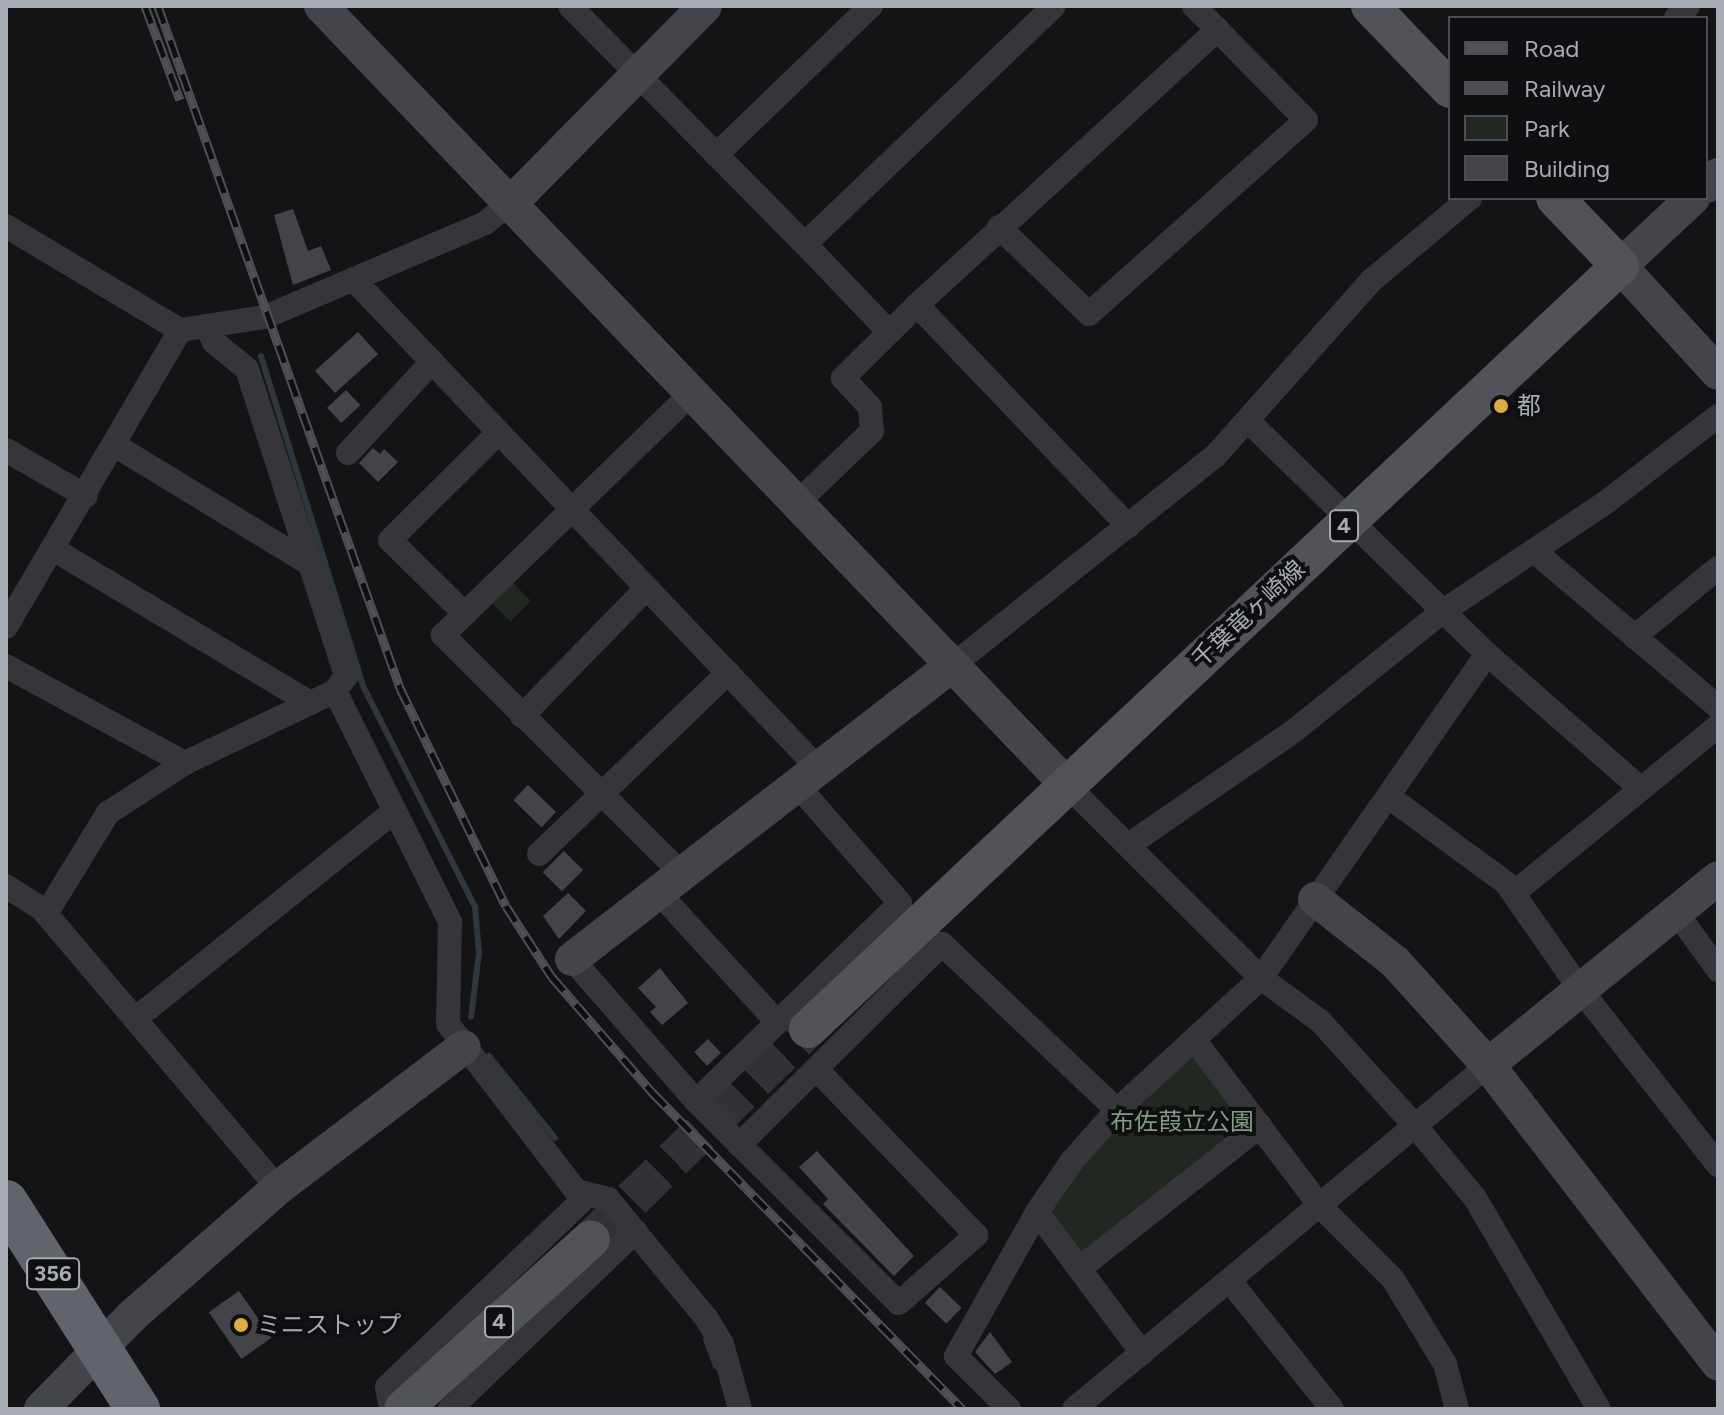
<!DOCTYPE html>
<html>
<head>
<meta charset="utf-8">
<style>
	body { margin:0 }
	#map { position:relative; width:1724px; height:1415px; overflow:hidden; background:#141416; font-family:Figtree,"Noto Sans JP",sans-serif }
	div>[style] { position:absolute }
	.green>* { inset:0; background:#212822; transform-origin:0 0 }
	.stream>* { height:6px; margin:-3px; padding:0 3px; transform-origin:3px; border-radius:3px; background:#2f363d }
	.building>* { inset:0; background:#434448; transform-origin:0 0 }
	.primary-tunnel>* { height:38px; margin-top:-19px; transform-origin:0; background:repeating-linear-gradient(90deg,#313236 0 38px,transparent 0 57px) }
	.street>* { height:24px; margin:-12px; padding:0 12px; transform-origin:12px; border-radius:12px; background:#36363a }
	.secondary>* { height:34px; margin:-17px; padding:0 17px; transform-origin:17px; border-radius:17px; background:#44454a }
	.primary>* { height:38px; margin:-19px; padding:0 19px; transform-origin:19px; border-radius:19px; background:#525359 }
	.highway>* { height:44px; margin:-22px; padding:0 22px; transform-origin:22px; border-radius:22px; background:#62646b }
	.rail>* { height:9px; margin-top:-4.5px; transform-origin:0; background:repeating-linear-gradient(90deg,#0f0f11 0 18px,#4f5055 0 36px); box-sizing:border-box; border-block:2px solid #4f5055 }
	.dots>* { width:22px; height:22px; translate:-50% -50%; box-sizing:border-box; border:4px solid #0f0f11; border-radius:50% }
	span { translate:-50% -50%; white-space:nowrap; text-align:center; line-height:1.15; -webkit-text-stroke:8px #0f0f11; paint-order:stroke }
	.shield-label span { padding:2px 6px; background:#0f0f11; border:2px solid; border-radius:6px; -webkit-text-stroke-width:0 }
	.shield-label { font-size:22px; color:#a7abb4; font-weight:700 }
	.poi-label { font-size:24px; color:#a7abb4 }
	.left { translate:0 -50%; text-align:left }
	.street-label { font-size:24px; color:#a7abb4 }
	.park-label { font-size:24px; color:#809d83 }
	.frame { position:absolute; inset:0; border:8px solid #a7abb4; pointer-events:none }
	.legend { position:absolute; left:1448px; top:16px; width:260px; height:184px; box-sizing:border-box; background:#0f0f11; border:2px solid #4c4d52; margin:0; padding:10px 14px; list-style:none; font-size:24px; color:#a7abb4 }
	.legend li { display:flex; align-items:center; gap:16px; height:40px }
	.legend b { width:40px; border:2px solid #4c4d52 }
</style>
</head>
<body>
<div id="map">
	<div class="green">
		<div style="left:509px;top:579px;width:31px;height:29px;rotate:45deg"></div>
		<div style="clip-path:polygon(1196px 1042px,1260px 1126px,1079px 1269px,1037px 1212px)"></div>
	</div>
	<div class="stream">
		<div style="left:261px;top:356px;width:348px;rotate:72.8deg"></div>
		<div style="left:364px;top:688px;width:246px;rotate:63.1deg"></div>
		<div style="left:475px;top:907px;width:46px;rotate:85deg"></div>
		<div style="left:479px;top:953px;width:64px;rotate:97.1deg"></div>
		<div style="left:489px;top:1056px;width:105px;rotate:51.2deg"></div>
		<div style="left:706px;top:1339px;width:29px;rotate:70deg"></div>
	</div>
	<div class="building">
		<div style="clip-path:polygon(293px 209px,308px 251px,321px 246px,331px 270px,293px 285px,274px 215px)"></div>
		<div style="left:358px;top:332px;width:30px;height:58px;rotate:48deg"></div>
		<div style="left:346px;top:390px;width:21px;height:26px;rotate:47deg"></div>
		<div style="clip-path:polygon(373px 448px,380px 454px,384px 449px,398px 462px,378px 482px,359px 463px)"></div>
		<div style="left:528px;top:785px;width:39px;height:21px;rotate:44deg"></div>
		<div style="left:564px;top:851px;width:27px;height:30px;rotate:45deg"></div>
		<div style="clip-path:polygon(568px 893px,586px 911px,559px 939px,543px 916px)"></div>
		<div style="clip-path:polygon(660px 968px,688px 1003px,662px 1025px,650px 1012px,656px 1007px,638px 988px)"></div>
		<div style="left:708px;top:1039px;width:19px;height:19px;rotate:47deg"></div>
		<div style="clip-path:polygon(817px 1151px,914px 1256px,894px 1276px,823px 1204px,828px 1199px,799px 1167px)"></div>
		<div style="left:940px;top:1287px;width:30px;height:22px;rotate:44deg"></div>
		<div style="left:239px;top:1291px;width:57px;height:37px;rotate:55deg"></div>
		<div style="clip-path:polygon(990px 1332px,1012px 1362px,995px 1374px,975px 1352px)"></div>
	</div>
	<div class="primary-tunnel">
		<div style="left:591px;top:1239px;width:302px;rotate:-44.1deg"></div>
	</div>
	<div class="street">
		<div style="left:570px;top:6px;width:334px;rotate:45.4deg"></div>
		<div style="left:805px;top:244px;width:344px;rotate:-43.7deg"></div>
		<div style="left:1676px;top:18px;width:17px;rotate:-45deg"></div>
		<div style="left:716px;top:155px;width:215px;rotate:-43.9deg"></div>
		<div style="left:6px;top:226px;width:203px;rotate:30.9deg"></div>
		<div style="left:180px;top:330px;width:86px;rotate:-8.7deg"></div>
		<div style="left:265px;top:317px;width:239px;rotate:-23.1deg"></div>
		<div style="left:485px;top:223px;width:33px;rotate:-38deg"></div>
		<div style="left:999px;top:227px;width:125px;rotate:44deg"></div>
		<div style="left:1089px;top:314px;width:291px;rotate:-41.8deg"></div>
		<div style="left:1306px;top:120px;width:160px;rotate:-134.5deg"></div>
		<div style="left:805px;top:244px;width:120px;rotate:46.3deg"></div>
		<div style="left:355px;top:281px;width:672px;rotate:46.45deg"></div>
		<div style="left:917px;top:305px;width:408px;rotate:-42.5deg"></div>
		<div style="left:207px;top:327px;width:17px;rotate:65deg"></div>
		<div style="left:214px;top:342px;width:43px;rotate:39.3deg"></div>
		<div style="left:247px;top:369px;width:323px;rotate:72.1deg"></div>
		<div style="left:346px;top:676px;width:19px;rotate:126deg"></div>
		<div style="left:335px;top:691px;width:258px;rotate:63.5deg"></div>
		<div style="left:450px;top:922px;width:102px;rotate:91.1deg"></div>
		<div style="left:448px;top:1024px;width:210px;rotate:52.5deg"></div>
		<div style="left:576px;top:1191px;width:33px;rotate:14deg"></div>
		<div style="left:608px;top:1199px;width:156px;rotate:50.5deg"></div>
		<div style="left:707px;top:1319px;width:29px;rotate:59deg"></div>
		<div style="left:722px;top:1344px;width:67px;rotate:74.5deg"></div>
		<div style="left:116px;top:446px;width:227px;rotate:31.3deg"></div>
		<div style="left:6px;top:450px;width:92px;rotate:29.9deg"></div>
		<div style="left:348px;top:453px;width:124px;rotate:-47.3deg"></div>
		<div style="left:799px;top:501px;width:101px;rotate:-43.8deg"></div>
		<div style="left:872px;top:431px;width:24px;rotate:-95deg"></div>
		<div style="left:870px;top:407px;width:40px;rotate:-133deg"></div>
		<div style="left:843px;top:378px;width:104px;rotate:-44.6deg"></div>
		<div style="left:917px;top:305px;width:306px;rotate:46.3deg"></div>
		<div style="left:53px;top:549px;width:300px;rotate:30.9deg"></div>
		<div style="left:1534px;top:551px;width:241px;rotate:40.3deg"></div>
		<div style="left:465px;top:614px;width:105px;rotate:-135.4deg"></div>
		<div style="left:390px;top:540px;width:153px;rotate:-44.7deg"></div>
		<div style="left:6px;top:627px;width:344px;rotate:-59.6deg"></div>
		<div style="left:1634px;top:637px;width:109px;rotate:-39.4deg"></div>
		<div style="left:1487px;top:654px;width:202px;rotate:41.2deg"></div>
		<div style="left:953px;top:665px;width:337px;rotate:-38.6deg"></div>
		<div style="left:1216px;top:455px;width:234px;rotate:-48.3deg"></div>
		<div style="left:1372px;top:280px;width:128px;rotate:-39.9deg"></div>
		<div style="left:6px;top:666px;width:204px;rotate:28.5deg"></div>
		<div style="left:185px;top:763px;width:166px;rotate:-25.6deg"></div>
		<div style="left:522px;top:716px;width:179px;rotate:-45.7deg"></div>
		<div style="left:1066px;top:784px;width:275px;rotate:44.9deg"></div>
		<div style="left:1261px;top:978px;width:73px;rotate:36.1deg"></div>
		<div style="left:1320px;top:1021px;width:144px;rotate:47.8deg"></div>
		<div style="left:1417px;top:1128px;width:91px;rotate:50.4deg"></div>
		<div style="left:1475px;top:1198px;width:245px;rotate:59.6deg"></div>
		<div style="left:1389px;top:797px;width:145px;rotate:36.3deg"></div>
		<div style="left:1506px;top:883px;width:129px;rotate:55.1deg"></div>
		<div style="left:1580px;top:989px;width:224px;rotate:51.9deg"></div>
		<div style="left:1130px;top:844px;width:201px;rotate:-34.6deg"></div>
		<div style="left:1295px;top:730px;width:189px;rotate:-38.8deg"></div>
		<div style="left:1442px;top:612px;width:196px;rotate:-33.8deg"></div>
		<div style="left:1605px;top:503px;width:143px;rotate:-37.6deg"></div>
		<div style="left:539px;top:854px;width:262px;rotate:-43.8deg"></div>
		<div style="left:681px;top:873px;width:337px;rotate:-135deg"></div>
		<div style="left:443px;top:635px;width:349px;rotate:-44.2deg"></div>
		<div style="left:6px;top:886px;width:43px;rotate:32.6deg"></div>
		<div style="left:42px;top:909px;width:365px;rotate:49.8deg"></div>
		<div style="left:658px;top:892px;width:176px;rotate:47.5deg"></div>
		<div style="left:1514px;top:893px;width:264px;rotate:-39.3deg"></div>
		<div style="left:1676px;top:912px;width:72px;rotate:54.1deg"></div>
		<div style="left:46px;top:914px;width:119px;rotate:-58.5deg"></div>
		<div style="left:108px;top:813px;width:92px;rotate:-33deg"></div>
		<div style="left:572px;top:959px;width:189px;rotate:48.9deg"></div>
		<div style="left:696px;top:1101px;width:286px;rotate:44.9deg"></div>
		<div style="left:899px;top:1303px;width:103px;rotate:-41.4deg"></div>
		<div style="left:976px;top:1235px;width:228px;rotate:-133.9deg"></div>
		<div style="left:135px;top:1019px;width:333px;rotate:-38.7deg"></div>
		<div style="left:1196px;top:1042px;width:207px;rotate:52.9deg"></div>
		<div style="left:1321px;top:1207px;width:102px;rotate:45deg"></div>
		<div style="left:1393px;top:1279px;width:100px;rotate:58.5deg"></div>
		<div style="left:1445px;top:1364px;width:47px;rotate:75.1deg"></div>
		<div style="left:696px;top:1101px;width:284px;rotate:-44.1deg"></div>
		<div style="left:900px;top:903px;width:157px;rotate:-131.1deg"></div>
		<div style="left:739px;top:1145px;width:286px;rotate:-44.7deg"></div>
		<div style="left:942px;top:944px;width:241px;rotate:43.5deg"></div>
		<div style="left:1037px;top:1212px;width:176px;rotate:53.3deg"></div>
		<div style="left:1079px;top:1269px;width:231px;rotate:-38.3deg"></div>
		<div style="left:1230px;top:1281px;width:164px;rotate:51.4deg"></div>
		<div style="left:391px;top:1409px;width:22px;rotate:-100deg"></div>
		<div style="left:387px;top:1387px;width:277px;rotate:-43.7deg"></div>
		<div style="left:450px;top:1409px;width:257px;rotate:-43.7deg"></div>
		<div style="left:1009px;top:1409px;width:75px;rotate:-135deg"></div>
		<div style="left:956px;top:1356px;width:165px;rotate:-60.6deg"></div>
		<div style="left:1037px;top:1212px;width:62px;rotate:-55.5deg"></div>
		<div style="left:1072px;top:1161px;width:68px;rotate:-48.6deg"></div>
		<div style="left:1117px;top:1110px;width:195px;rotate:-42.5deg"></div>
		<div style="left:1261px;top:978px;width:395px;rotate:-55.1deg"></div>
		<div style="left:1487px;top:654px;width:334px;rotate:-135.7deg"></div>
		<div style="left:1074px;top:1409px;width:538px;rotate:-39.72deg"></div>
	</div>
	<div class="secondary">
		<div style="left:321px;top:6px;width:1077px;rotate:46.24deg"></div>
		<div style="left:1706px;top:186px;width:16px;rotate:-43deg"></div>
		<div style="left:1693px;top:198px;width:100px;rotate:137deg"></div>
		<div style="left:1620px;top:266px;width:145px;rotate:47.5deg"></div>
		<div style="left:511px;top:203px;width:276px;rotate:-45.4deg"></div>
		<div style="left:1315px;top:899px;width:102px;rotate:38.2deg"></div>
		<div style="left:1395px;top:962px;width:139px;rotate:47.9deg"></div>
		<div style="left:1488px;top:1065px;width:377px;rotate:52.4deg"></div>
		<div style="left:572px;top:959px;width:481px;rotate:-37.7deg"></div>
		<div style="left:1488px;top:1065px;width:296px;rotate:-39.1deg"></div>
		<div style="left:41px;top:1409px;width:130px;rotate:-45.6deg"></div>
		<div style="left:132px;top:1316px;width:194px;rotate:-41.2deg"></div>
		<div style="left:278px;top:1188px;width:233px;rotate:-37.2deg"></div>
	</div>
	<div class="primary">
		<div style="left:1370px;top:6px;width:115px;rotate:46.1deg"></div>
		<div style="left:808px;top:1029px;width:1114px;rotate:-43.22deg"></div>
		<div style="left:1620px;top:266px;width:94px;rotate:-133.7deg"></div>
		<div style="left:403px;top:1409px;width:253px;rotate:-42.1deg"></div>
	</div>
	<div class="highway">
		<div style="left:6px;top:1202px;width:246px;rotate:57.5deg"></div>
	</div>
	<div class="rail">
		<div style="left:145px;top:6px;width:100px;rotate:69.6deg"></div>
		<div style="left:158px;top:6px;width:724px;rotate:70.46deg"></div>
		<div style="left:400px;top:688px;width:242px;rotate:64.1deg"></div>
		<div style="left:506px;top:906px;width:85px;rotate:57.1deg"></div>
		<div style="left:552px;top:977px;width:154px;rotate:49deg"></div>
		<div style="left:653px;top:1093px;width:442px;rotate:45.6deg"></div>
	</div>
	<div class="dots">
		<div style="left:1501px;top:406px;background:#ddac45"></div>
		<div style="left:241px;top:1325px;background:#ddac45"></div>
	</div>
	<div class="shield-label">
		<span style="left:1344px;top:526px">4</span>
		<span style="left:53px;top:1274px">356</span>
		<span style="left:499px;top:1322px">4</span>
	</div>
	<div class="poi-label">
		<span class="left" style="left:1517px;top:406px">都</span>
		<span class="left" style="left:257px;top:1325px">ミニストップ</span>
	</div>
	<div class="street-label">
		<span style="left:1248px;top:614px;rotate:-43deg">千葉竜ヶ崎線</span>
	</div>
	<div class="park-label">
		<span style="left:1182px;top:1122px">布佐葭立公園</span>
	</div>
	<div class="frame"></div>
	<ul class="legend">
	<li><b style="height:10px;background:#525359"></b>Road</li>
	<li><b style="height:10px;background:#4f5055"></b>Railway</li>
	<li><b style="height:22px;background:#212822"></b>Park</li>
	<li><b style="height:22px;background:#434448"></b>Building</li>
	</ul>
</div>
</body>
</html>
